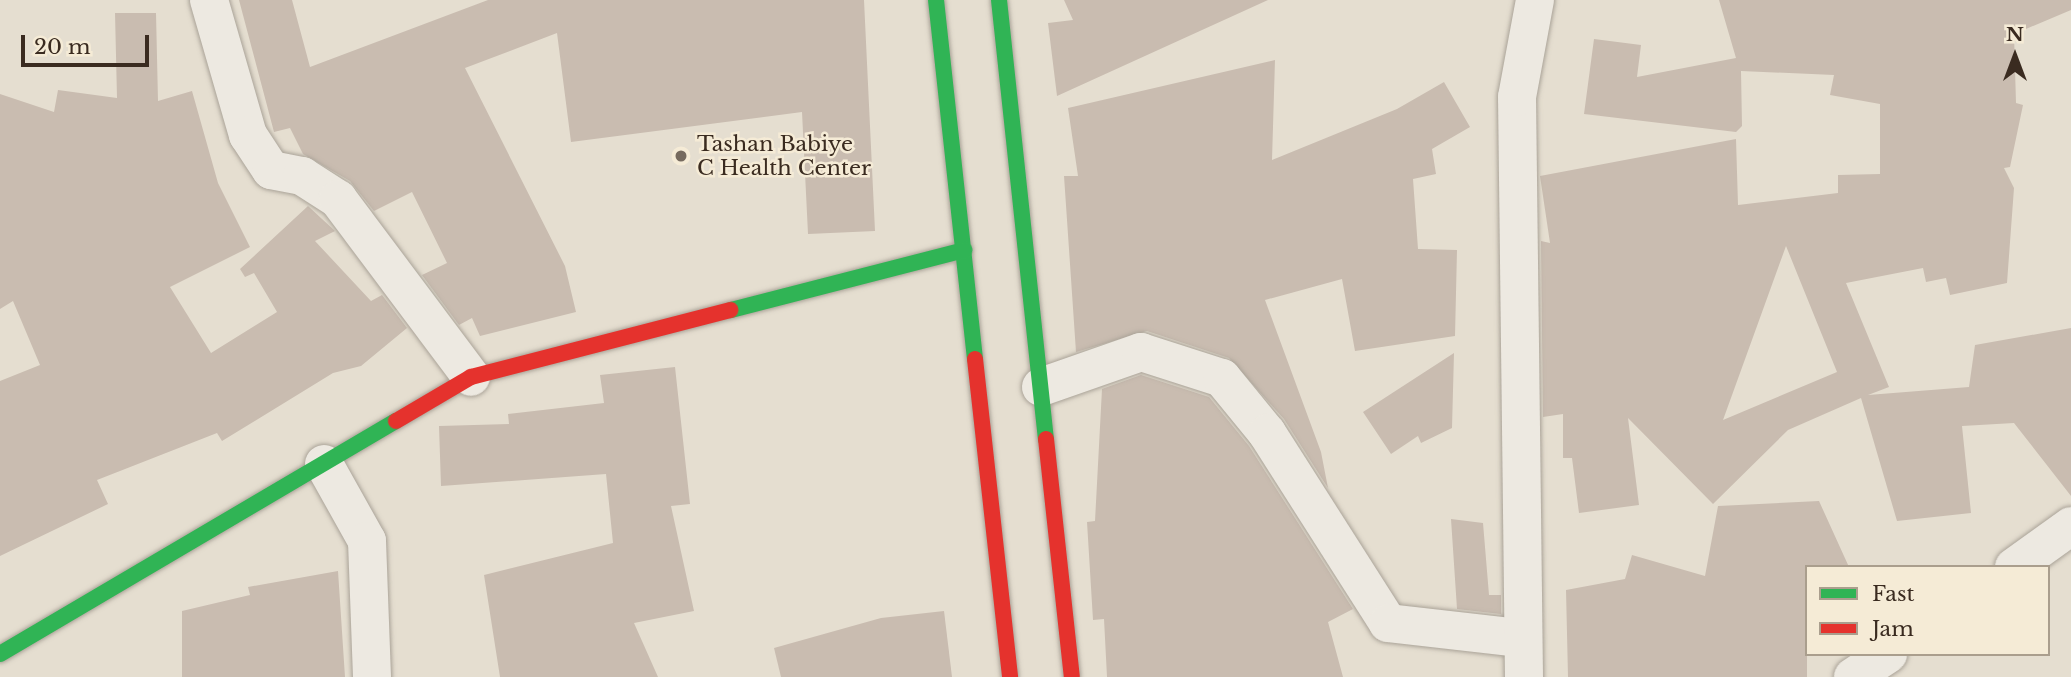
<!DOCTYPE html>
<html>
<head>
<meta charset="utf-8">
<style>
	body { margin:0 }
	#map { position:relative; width:2071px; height:677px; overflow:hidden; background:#e5ded0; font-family:"Libre Baskerville",serif }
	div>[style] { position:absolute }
	.building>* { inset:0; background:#c9bcb0 }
	.roads { filter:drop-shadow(0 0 2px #aaa398) drop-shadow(0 0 2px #aaa398) }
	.street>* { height:38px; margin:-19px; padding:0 19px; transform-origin:19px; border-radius:19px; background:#ede9e1 }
	.fast>* { height:16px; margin:-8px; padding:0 8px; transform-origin:8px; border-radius:8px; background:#30b455 }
	.jam>* { height:16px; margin:-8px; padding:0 8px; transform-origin:8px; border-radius:8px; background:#e5322d }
	.dots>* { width:19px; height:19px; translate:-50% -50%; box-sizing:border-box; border:4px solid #f5ebd6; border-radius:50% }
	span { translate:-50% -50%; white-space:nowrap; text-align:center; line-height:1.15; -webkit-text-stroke:5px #f5ebd6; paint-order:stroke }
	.poi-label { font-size:21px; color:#3a2b20 }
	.left { translate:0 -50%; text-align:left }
	.legend { position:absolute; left:1805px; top:565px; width:245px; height:91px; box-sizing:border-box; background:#f5ebd6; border:2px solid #aa9e8d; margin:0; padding:9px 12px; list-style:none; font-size:21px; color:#3a2b20 }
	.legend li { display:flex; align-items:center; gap:14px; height:35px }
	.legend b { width:35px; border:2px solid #aa9e8d }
	.north { position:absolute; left:1980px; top:21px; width:70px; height:70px; -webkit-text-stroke:5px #f5ebd6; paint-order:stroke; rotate:0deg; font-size:19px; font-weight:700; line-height:28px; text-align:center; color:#3a2b20 }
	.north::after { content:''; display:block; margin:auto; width:24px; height:32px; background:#3a2b20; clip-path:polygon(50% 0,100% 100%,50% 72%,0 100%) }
	.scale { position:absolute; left:21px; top:35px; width:128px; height:32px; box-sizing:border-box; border:4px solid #3a2b20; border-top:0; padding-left:9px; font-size:21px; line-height:24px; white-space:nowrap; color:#3a2b20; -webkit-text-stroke:5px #f5ebd6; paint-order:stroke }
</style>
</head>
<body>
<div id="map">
	<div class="building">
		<div style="clip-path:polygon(239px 0,292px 0,310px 67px,488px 0,864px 0,875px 231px,808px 234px,802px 112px,571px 142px,557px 33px,465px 68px,565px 266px,576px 312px,480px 336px,472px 318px,459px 325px,422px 275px,447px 263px,412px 192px,374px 211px,350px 181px,303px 154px,290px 128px,274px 132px)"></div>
		<div style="clip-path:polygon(1064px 0,1268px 0,1057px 96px,1048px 23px,1073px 20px)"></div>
		<div style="clip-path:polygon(evenodd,1719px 0,2071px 0,2071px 10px,2014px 34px,2016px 103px,2023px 105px,2010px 167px,2004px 168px,2014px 188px,2007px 283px,1950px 295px,1946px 278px,1926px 282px,1923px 268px,1846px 283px,1889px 387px,1868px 395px,1969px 387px,1975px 345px,2071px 328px,2071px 496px,2014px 423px,1962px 426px,1971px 513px,1897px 521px,1861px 398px,1788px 430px,1713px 504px,1628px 418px,1639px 505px,1579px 513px,1572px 458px,1563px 458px,1563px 414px,1543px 417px,1541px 241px,1550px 243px,1540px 176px,1736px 139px,1738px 205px,1838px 193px,1838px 175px,1880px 174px,1880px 104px,1830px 95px,1834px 75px,1741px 71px,1742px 126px,1736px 132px,1584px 114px,1594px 39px,1641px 45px,1637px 77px,1736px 58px,1719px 0,1786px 246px,1837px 372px,1723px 420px,1786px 246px)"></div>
		<div style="clip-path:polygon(115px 13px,156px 13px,158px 101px,192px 91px,218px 183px,250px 247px,170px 287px,211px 353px,277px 312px,254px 273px,245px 277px,240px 269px,308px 206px,335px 231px,315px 241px,371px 301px,382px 295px,407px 328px,361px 366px,333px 373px,222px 441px,217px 433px,97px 480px,108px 504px,0 556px,0 381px,40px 365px,13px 301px,0 309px,0 94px,54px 112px,58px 90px,117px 98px)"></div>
		<div style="clip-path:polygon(1275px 60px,1272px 160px,1397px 109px,1444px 82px,1470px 127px,1432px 149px,1436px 174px,1413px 179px,1418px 249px,1457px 250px,1455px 336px,1355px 351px,1342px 279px,1265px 300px,1321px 452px,1328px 488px,1284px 419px,1229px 358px,1147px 331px,1076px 352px,1064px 176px,1078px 176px,1068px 108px)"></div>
		<div style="clip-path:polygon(1454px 353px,1452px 428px,1421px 443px,1418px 436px,1391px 454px,1363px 412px)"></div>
		<div style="clip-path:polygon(675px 367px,690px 504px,671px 506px,694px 611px,634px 623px,658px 677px,500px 677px,484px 575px,613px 543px,606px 474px,441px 486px,439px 426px,509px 424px,508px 414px,604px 403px,600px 375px)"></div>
		<div style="clip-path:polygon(1141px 375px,1209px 397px,1249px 446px,1353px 609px,1328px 622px,1343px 677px,1107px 677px,1104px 619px,1093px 620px,1087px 522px,1095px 521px,1102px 389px)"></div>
		<div style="clip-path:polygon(1819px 501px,1849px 567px,1807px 567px,1807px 677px,1568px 677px,1566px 590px,1625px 579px,1632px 555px,1705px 576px,1718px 506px)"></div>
		<div style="clip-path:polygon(1451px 519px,1483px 523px,1489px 595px,1501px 595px,1501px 614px,1457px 609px)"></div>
		<div style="clip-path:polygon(338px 571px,345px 677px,182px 677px,182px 611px,250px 595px,248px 587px)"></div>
		<div style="clip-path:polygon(944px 611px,952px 677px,781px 677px,774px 648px,881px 618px)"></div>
	</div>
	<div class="roads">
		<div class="street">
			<div style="left:209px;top:0;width:141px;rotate:73.9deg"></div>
			<div style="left:248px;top:135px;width:42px;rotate:56.7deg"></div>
			<div style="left:271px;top:170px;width:32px;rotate:11deg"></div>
			<div style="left:302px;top:176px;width:43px;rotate:32.6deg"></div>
			<div style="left:338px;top:199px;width:222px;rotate:53.2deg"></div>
			<div style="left:1041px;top:387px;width:106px;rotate:-19.3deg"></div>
			<div style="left:1141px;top:352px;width:85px;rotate:17.8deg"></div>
			<div style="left:1222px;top:378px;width:71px;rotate:50.7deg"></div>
			<div style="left:1267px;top:433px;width:225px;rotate:57.5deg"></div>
			<div style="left:1388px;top:623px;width:132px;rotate:6.5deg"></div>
			<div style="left:324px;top:464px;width:88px;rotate:60.8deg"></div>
			<div style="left:367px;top:541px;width:136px;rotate:87.9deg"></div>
			<div style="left:2014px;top:567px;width:70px;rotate:-35.7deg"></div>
			<div style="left:1524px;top:677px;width:580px;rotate:-90.69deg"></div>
			<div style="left:1517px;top:97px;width:99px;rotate:-79.5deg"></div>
			<div style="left:1853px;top:677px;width:42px;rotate:-33.3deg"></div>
		</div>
		<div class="fast">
			<div style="left:936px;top:0;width:361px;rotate:83.8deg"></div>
			<div style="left:999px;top:0;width:442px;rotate:83.9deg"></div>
			<div style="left:731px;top:310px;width:241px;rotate:-14.4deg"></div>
			<div style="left:0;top:654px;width:459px;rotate:-30.5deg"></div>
		</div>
		<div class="jam">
			<div style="left:975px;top:359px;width:320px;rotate:83.7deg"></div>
			<div style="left:396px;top:421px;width:87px;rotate:-30.4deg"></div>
			<div style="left:471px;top:377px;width:268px;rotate:-14.5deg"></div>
			<div style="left:1046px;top:439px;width:239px;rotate:83.8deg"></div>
		</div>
	</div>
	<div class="dots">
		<div style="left:681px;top:156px;background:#766a5e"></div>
	</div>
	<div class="poi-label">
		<span class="left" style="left:697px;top:156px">Tashan Babiye<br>C Health Center</span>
	</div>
	<ul class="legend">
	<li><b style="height:9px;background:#30b455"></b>Fast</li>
	<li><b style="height:9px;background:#e5322d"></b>Jam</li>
	</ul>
	<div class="north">N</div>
	<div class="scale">20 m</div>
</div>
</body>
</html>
